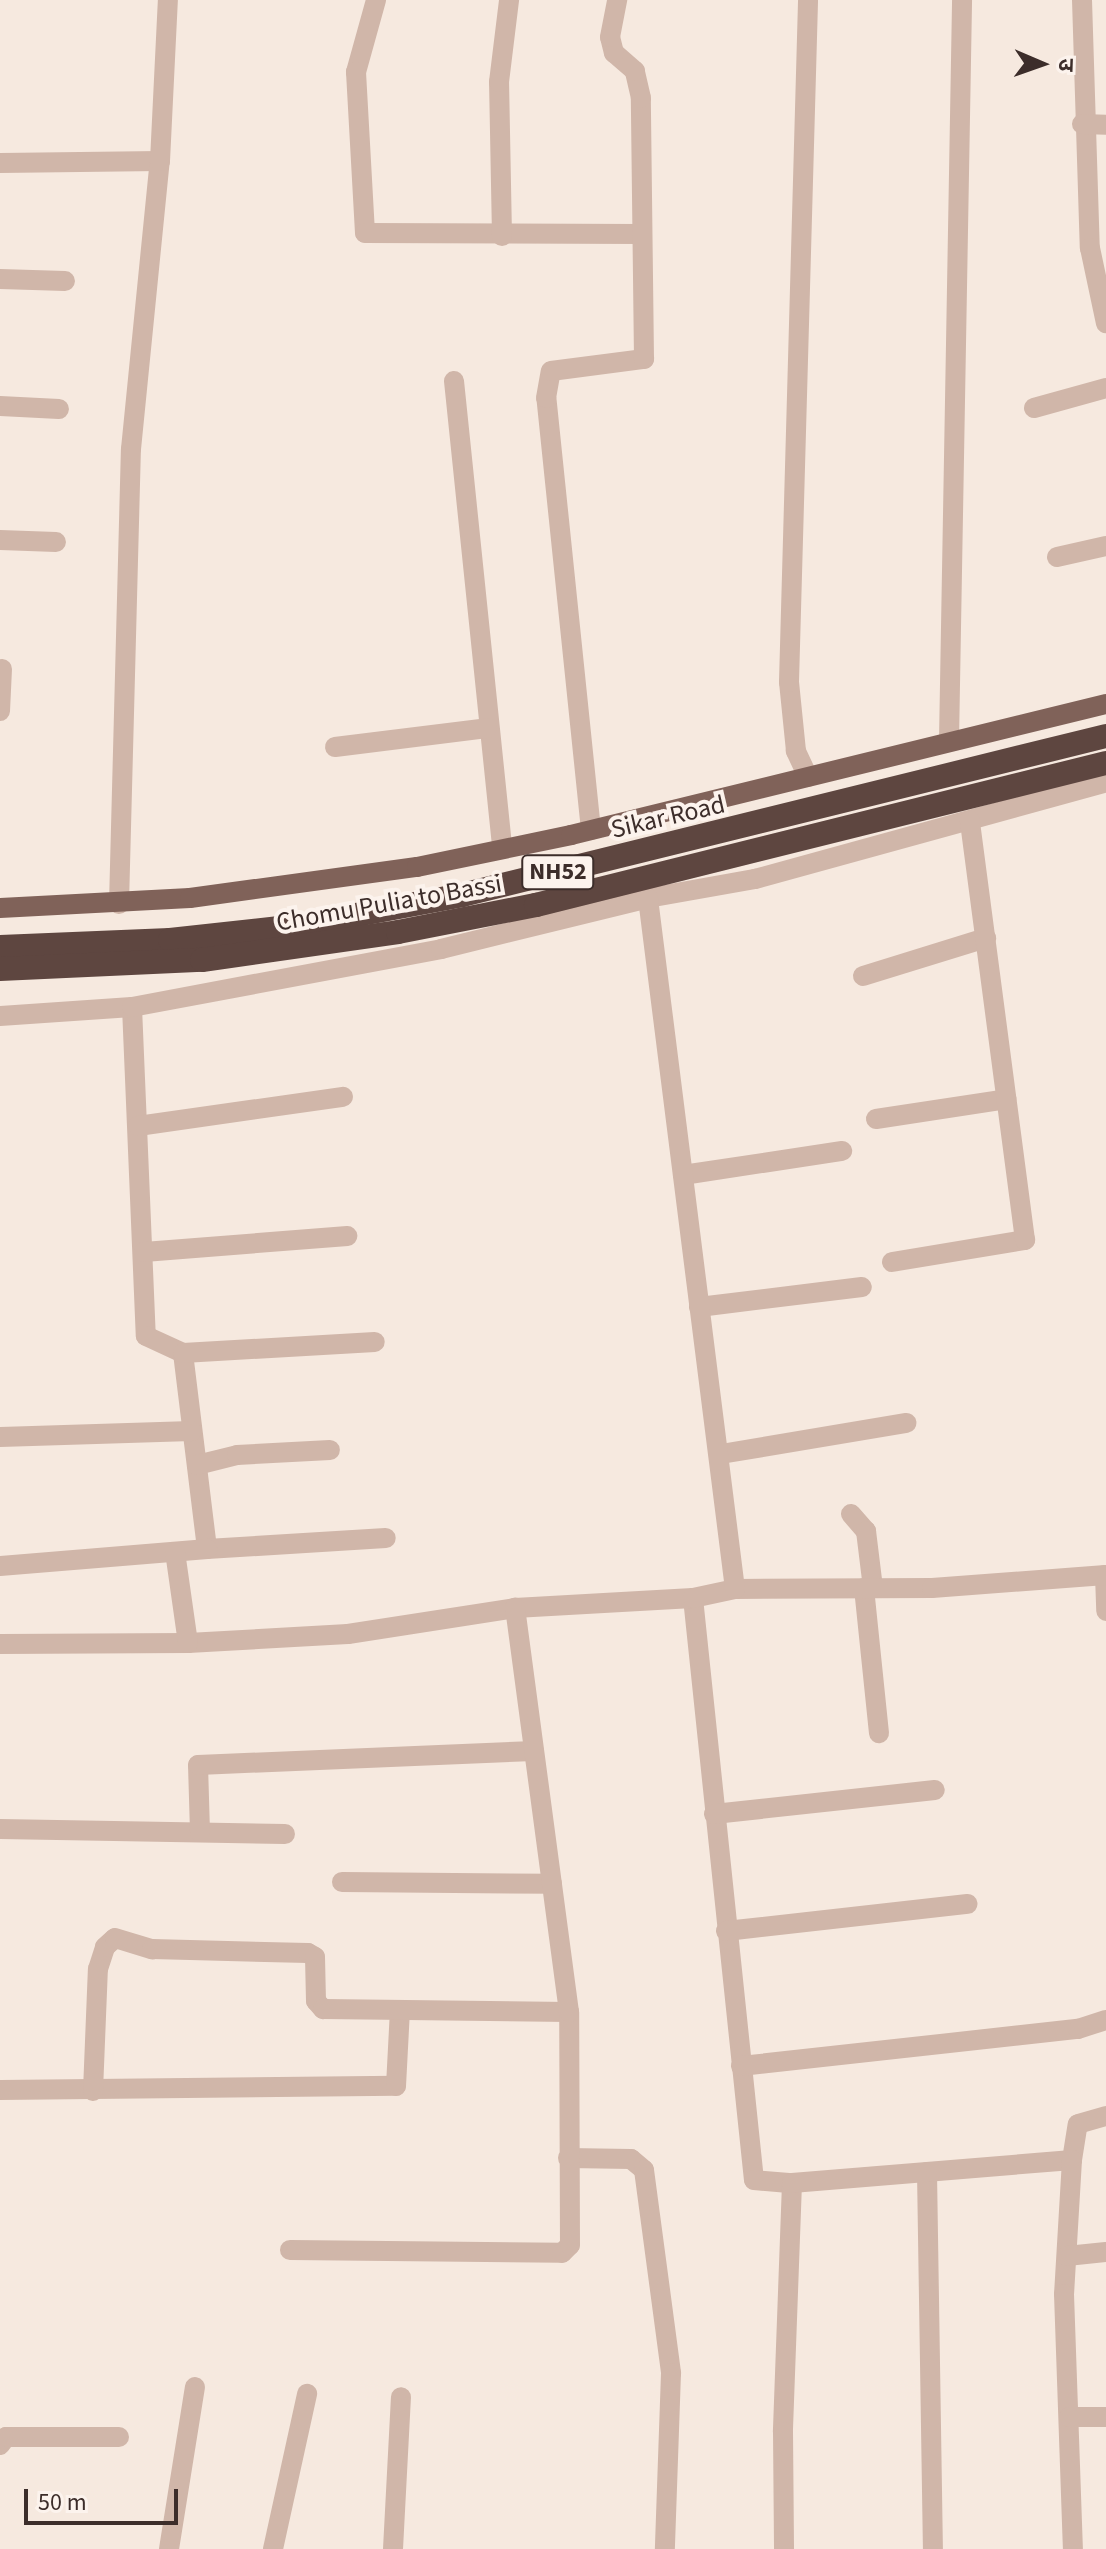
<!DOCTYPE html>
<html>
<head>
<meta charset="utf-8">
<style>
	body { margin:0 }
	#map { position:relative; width:1106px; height:2549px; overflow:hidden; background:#f6e9df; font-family:"Source Sans 3","Noto Sans Devanagari",sans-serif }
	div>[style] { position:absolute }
	.minor>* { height:20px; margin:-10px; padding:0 10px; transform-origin:10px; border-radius:10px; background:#d0b6a9 }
	.major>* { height:20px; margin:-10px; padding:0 10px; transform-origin:10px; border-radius:10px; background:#806259 }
	.highway>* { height:24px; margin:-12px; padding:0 12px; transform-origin:12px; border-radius:12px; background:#5e4640 }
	span { translate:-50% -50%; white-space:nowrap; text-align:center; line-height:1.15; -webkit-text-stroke:8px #fcf3ed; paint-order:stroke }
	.shield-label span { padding:2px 6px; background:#fcf3ed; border:2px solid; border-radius:6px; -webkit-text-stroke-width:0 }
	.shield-label { font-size:24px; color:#3c2d2a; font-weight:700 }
	.street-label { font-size:26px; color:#3c2d2a }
	.north { position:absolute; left:1002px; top:24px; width:80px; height:80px; -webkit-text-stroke:6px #fcf3ed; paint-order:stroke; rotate:92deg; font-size:22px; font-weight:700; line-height:32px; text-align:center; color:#3c2d2a }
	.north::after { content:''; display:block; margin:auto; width:28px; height:36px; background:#3c2d2a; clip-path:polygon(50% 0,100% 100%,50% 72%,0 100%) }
	.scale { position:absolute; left:24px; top:2489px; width:154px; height:36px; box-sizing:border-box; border:4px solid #3c2d2a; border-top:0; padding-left:10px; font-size:24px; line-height:28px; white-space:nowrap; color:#3c2d2a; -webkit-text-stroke:6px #fcf3ed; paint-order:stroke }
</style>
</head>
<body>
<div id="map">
	<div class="minor">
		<div style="left:376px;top:0;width:75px;rotate:105.5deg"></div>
		<div style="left:356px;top:72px;width:161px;rotate:86.8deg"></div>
		<div style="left:365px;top:233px;width:276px;rotate:0.2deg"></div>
		<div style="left:1082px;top:0;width:248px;rotate:88.2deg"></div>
		<div style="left:1090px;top:248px;width:77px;rotate:78deg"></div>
		<div style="left:1082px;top:124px;width:24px;rotate:2deg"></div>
		<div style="left:0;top:163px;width:160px;rotate:-0.7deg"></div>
		<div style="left:502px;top:236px;width:154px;rotate:-91.1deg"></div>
		<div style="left:499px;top:82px;width:83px;rotate:-83deg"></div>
		<div style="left:0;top:279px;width:65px;rotate:1.8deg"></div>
		<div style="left:454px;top:381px;width:470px;rotate:84.1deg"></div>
		<div style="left:0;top:406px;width:59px;rotate:2.9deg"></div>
		<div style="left:1034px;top:408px;width:75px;rotate:-15.5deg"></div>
		<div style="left:0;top:540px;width:56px;rotate:2deg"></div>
		<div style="left:1057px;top:557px;width:50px;rotate:-12.7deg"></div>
		<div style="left:0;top:711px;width:42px;rotate:-87.3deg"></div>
		<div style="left:949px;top:741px;width:741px;rotate:-88.99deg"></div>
		<div style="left:335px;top:747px;width:153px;rotate:-7.1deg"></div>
		<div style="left:808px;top:777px;width:29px;rotate:-115deg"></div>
		<div style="left:796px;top:751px;width:69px;rotate:-95.8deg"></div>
		<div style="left:789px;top:682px;width:682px;rotate:-88.4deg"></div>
		<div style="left:591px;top:830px;width:434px;rotate:-95.9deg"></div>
		<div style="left:546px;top:398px;width:27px;rotate:-80deg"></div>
		<div style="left:551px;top:371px;width:94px;rotate:-7.4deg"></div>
		<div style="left:644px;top:359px;width:261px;rotate:-90.7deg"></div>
		<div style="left:641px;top:98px;width:28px;rotate:-103deg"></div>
		<div style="left:635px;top:71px;width:28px;rotate:-139deg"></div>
		<div style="left:614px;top:53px;width:16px;rotate:-104deg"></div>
		<div style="left:610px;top:37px;width:38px;rotate:-79deg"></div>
		<div style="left:119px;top:904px;width:455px;rotate:-88.5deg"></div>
		<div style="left:131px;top:449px;width:289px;rotate:-84.3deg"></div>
		<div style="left:160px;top:161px;width:161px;rotate:-87.2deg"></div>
		<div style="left:863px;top:976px;width:129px;rotate:-17.2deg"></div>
		<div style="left:132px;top:1007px;width:329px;rotate:87.6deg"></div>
		<div style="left:146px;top:1336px;width:41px;rotate:24.7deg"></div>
		<div style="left:183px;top:1353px;width:197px;rotate:83deg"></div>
		<div style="left:207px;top:1549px;width:179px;rotate:-3.5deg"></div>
		<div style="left:0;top:1016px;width:132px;rotate:-3.9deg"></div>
		<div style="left:132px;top:1007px;width:314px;rotate:-10.6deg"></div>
		<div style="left:441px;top:949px;width:213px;rotate:-13.8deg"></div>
		<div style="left:648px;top:898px;width:109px;rotate:-10.1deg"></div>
		<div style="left:755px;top:879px;width:364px;rotate:-15.4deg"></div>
		<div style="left:876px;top:1119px;width:132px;rotate:-8.7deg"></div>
		<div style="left:138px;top:1126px;width:207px;rotate:-8.1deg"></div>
		<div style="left:683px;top:1175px;width:161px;rotate:-8.6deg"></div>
		<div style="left:144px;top:1252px;width:204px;rotate:-4.5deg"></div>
		<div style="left:892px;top:1262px;width:135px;rotate:-9.4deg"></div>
		<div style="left:1025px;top:1240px;width:423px;rotate:-97.5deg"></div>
		<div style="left:699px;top:1307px;width:164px;rotate:-7deg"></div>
		<div style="left:183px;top:1353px;width:192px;rotate:-3.3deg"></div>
		<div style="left:0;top:1437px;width:192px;rotate:-1.8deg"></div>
		<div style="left:721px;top:1454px;width:188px;rotate:-9.5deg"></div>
		<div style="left:197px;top:1465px;width:41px;rotate:-14deg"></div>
		<div style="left:237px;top:1455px;width:93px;rotate:-3.1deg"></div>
		<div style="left:851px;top:1514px;width:23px;rotate:49deg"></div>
		<div style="left:866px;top:1531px;width:57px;rotate:83deg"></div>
		<div style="left:0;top:1566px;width:208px;rotate:-4.7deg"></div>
		<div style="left:1105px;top:1575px;width:36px;rotate:88deg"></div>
		<div style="left:864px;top:1588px;width:146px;rotate:84.1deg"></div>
		<div style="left:735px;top:1589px;width:197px;rotate:-0.3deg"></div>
		<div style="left:932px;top:1588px;width:174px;rotate:-4.3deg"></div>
		<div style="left:693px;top:1598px;width:585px;rotate:84.02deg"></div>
		<div style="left:754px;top:2180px;width:38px;rotate:5deg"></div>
		<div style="left:792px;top:2183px;width:249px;rotate:92.1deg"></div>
		<div style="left:783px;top:2432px;width:117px;rotate:89.5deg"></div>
		<div style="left:188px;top:1643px;width:160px;rotate:-3.2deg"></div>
		<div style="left:348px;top:1634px;width:169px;rotate:-8.8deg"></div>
		<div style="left:515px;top:1608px;width:178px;rotate:-3.2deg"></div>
		<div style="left:693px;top:1598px;width:43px;rotate:-12.1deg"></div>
		<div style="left:735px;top:1589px;width:696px;rotate:-97.18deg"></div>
		<div style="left:0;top:1644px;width:188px;rotate:-0.3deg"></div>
		<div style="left:188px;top:1643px;width:92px;rotate:-98.1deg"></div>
		<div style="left:714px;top:1814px;width:222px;rotate:-6.2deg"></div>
		<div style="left:0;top:1829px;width:285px;rotate:1deg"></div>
		<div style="left:200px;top:1832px;width:67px;rotate:-91.7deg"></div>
		<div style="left:198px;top:1765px;width:336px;rotate:-2.4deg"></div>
		<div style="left:342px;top:1882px;width:210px;rotate:0.5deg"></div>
		<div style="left:726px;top:1931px;width:243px;rotate:-6.4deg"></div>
		<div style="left:741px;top:2066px;width:339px;rotate:-6.3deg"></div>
		<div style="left:1078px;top:2029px;width:29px;rotate:-18deg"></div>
		<div style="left:0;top:2090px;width:396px;rotate:-0.6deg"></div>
		<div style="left:396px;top:2086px;width:76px;rotate:-87deg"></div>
		<div style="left:93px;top:2091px;width:122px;rotate:-87.7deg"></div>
		<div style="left:98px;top:1969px;width:23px;rotate:-72deg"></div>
		<div style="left:105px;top:1947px;width:13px;rotate:-42deg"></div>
		<div style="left:115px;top:1938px;width:39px;rotate:17deg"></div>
		<div style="left:152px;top:1949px;width:156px;rotate:1.5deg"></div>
		<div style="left:308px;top:1953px;width:8px;rotate:30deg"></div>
		<div style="left:315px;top:1957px;width:44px;rotate:88.7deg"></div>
		<div style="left:316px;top:2001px;width:11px;rotate:49deg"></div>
		<div style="left:323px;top:2009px;width:246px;rotate:0.7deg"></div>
		<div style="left:568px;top:2158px;width:63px;rotate:0.9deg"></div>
		<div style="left:631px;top:2159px;width:17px;rotate:40deg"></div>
		<div style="left:644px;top:2170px;width:205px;rotate:82.4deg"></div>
		<div style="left:671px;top:2373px;width:176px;rotate:92deg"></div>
		<div style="left:1072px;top:2160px;width:36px;rotate:-81deg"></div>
		<div style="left:1078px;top:2124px;width:29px;rotate:-16deg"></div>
		<div style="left:927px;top:2172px;width:377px;rotate:89.1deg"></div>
		<div style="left:792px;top:2183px;width:281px;rotate:-4.7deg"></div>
		<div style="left:1072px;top:2160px;width:134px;rotate:93.4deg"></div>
		<div style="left:1064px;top:2294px;width:255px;rotate:88deg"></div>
		<div style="left:290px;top:2250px;width:272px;rotate:0.6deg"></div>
		<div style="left:562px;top:2253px;width:11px;rotate:-45deg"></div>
		<div style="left:570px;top:2245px;width:233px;rotate:-90.2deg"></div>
		<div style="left:569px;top:2012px;width:408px;rotate:-97.6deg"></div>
		<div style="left:1067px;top:2256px;width:39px;rotate:-6deg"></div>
		<div style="left:1069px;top:2417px;width:37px"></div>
		<div style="left:0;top:2445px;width:10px;rotate:-53deg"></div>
		<div style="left:6px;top:2437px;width:113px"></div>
		<div style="left:169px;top:2549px;width:164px;rotate:-80.9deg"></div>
		<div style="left:273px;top:2549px;width:159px;rotate:-77.6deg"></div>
		<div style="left:393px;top:2549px;width:152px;rotate:-87deg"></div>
	</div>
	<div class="major">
		<div style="left:0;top:908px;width:190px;rotate:-3deg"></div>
		<div style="left:190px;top:898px;width:229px;rotate:-7.8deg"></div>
		<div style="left:417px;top:867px;width:157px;rotate:-11.7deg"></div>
		<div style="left:571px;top:835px;width:551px;rotate:-13.76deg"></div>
	</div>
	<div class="highway">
		<div style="left:0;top:947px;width:170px;rotate:-2.4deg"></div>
		<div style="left:170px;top:940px;width:128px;rotate:-6.3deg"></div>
		<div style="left:297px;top:926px;width:168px;rotate:-10.6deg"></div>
		<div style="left:462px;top:895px;width:663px;rotate:-13.87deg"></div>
		<div style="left:0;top:969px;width:202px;rotate:-2.6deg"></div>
		<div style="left:202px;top:960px;width:198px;rotate:-8.1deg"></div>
		<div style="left:398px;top:932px;width:141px;rotate:-11.1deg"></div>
		<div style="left:536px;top:905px;width:587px;rotate:-13.99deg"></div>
	</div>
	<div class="shield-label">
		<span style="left:558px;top:872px">NH52</span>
	</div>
	<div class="street-label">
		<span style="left:668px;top:817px;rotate:-13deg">Sikar Road</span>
		<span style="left:389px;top:903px;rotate:-10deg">Chomu Pulia to Bassi</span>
	</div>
	<div class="north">उ</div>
	<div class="scale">50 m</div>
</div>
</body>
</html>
